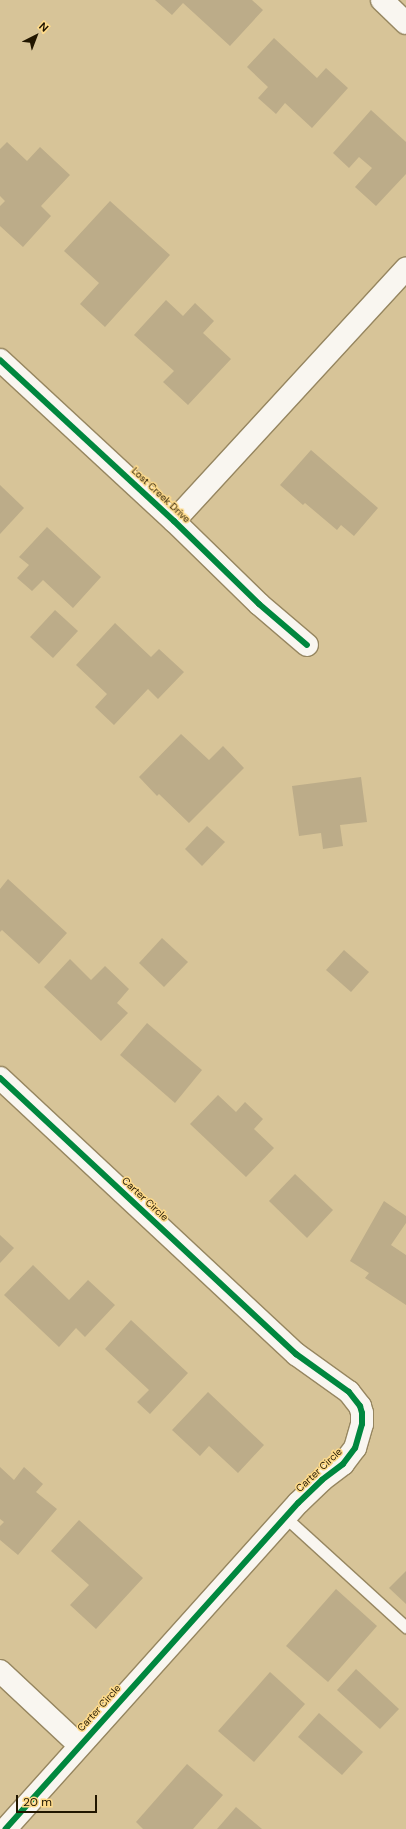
<!DOCTYPE html>
<style>
body{margin:0}
#map{position:relative;width:406px;height:1829px;overflow:hidden;background:#d7c498;font-family:"DM Sans",sans-serif}
div>[style]{position:absolute}
.building>*{inset:0;background:#bcac89}
.roads{filter:drop-shadow(1px 0 #968660) drop-shadow(-1px 0 #968660) drop-shadow(0 1px #968660) drop-shadow(0 -1px #968660)}
.service>*{height:11px;margin:-5.5px;padding:0 5.5px;transform-origin:5.5px;border-radius:5.5px;background:#f9f6f0}
.minor>*{height:22px;margin:-11px;padding:0 11px;transform-origin:11px;border-radius:11px;background:#f9f6f0}
.cycleway>*{height:6px;margin:-3px;padding:0 3px;transform-origin:3px;border-radius:3px;background:#00873e}
span{translate:-50% -50%;white-space:nowrap;text-align:center;line-height:1.15;-webkit-text-stroke:3px #ffdb8a;paint-order:stroke}
.street-label{font-size:10px;color:#211600}
.north{position:absolute;left:16px;top:16px;width:40px;height:40px;-webkit-text-stroke:3px #ffdb8a;paint-order:stroke;rotate:42deg;font-size:11px;font-weight:700;line-height:16px;text-align:center;color:#211600}
.north::after{content:'';display:block;margin:auto;width:14px;height:18px;background:#211600;clip-path:polygon(50% 0,100% 100%,50% 72%,0 100%)}
.scale{position:absolute;left:16px;top:1795px;width:81px;height:18px;box-sizing:border-box;border:2px solid #211600;border-top:0;padding-left:5px;font-size:12px;line-height:14px;white-space:nowrap;color:#211600;-webkit-text-stroke:3px #ffdb8a;paint-order:stroke}
</style>
<div id="map">
<div class="building">
<div style="clip-path:polygon(155px 0,252px 0,263px 10px,230px 46px,183px 3px,172px 15px)"></div>
<div style="clip-path:polygon(274px 38px,317px 78px,326px 68px,348px 88px,312px 128px,285px 103px,276px 114px,258px 98px,268px 87px,247px 67px)"></div>
<div style="clip-path:polygon(371px 110px,406px 142px,406px 174px,376px 206px,355px 187px,372px 168px,359px 157px,349px 168px,333px 153px)"></div>
<div style="clip-path:polygon(7px 142px,27px 161px,40px 147px,70px 175px,41px 206px,51px 216px,23px 247px,0 226px,0 206px,5px 201px,0 196px,0 149px)"></div>
<div style="clip-path:polygon(110px 201px,170px 255px,105px 327px,80px 304px,99px 283px,64px 251px)"></div>
<div style="clip-path:polygon(166px 300px,183px 316px,195px 303px,214px 321px,203px 333px,231px 359px,188px 405px,163px 382px,174px 371px,134px 335px)"></div>
<div style="clip-path:polygon(311px 450px,378px 508px,354px 536px,341px 525px,337px 530px,305px 503px,303px 505px,280px 485px)"></div>
<div style="clip-path:polygon(0 485px,24px 508px,0 534px)"></div>
<div style="clip-path:polygon(47px 527px,101px 577px,73px 608px,43px 580px,32px 591px,17px 578px,29px 565px,19px 557px)"></div>
<div style="clip-path:polygon(55px 610px,78px 631px,53px 658px,30px 637px)"></div>
<div style="clip-path:polygon(115px 623px,151px 657px,159px 649px,184px 672px,158px 699px,148px 689px,114px 725px,95px 707px,107px 694px,76px 665px)"></div>
<div style="clip-path:polygon(181px 734px,209px 760px,223px 746px,244px 768px,189px 823px,159px 794px,157px 796px,139px 777px)"></div>
<div style="clip-path:polygon(361px 777px,367px 822px,340px 825px,343px 846px,323px 849px,321px 833px,299px 836px,292px 786px)"></div>
<div style="clip-path:polygon(207px 826px,225px 842px,202px 866px,185px 849px)"></div>
<div style="clip-path:polygon(8px 879px,67px 933px,39px 964px,2px 930px,0 932px,0 889px)"></div>
<div style="clip-path:polygon(162px 938px,188px 962px,164px 987px,139px 963px)"></div>
<div style="clip-path:polygon(344px 950px,369px 972px,351px 992px,326px 970px)"></div>
<div style="clip-path:polygon(70px 959px,91px 980px,105px 966px,129px 989px,117px 1003px,128px 1013px,101px 1041px,44px 987px)"></div>
<div style="clip-path:polygon(147px 1023px,202px 1070px,175px 1103px,120px 1055px)"></div>
<div style="clip-path:polygon(218px 1095px,236px 1112px,245px 1102px,263px 1119px,254px 1129px,274px 1148px,246px 1177px,190px 1124px)"></div>
<div style="clip-path:polygon(295px 1174px,333px 1210px,307px 1238px,269px 1201px)"></div>
<div style="clip-path:polygon(384px 1201px,406px 1216px,406px 1223px,391px 1245px,406px 1255px,406px 1305px,365px 1278px,369px 1273px,350px 1261px)"></div>
<div style="clip-path:polygon(0 1235px,14px 1248px,0 1263px)"></div>
<div style="clip-path:polygon(33px 1265px,69px 1300px,88px 1280px,115px 1305px,85px 1337px,76px 1328px,59px 1347px,4px 1295px)"></div>
<div style="clip-path:polygon(131px 1320px,188px 1373px,150px 1414px,137px 1402px,149px 1390px,105px 1349px)"></div>
<div style="clip-path:polygon(208px 1392px,264px 1445px,238px 1473px,209px 1446px,200px 1456px,172px 1430px)"></div>
<div style="clip-path:polygon(0 1467px,14px 1480px,24px 1467px,43px 1484px,36px 1492px,57px 1509px,18px 1555px,0 1540px,0 1526px,4px 1522px,0 1519px)"></div>
<div style="clip-path:polygon(79px 1520px,143px 1578px,96px 1629px,70px 1605px,89px 1585px,51px 1551px)"></div>
<div style="clip-path:polygon(406px 1571px,406px 1604px,389px 1588px)"></div>
<div style="clip-path:polygon(336px 1589px,377px 1626px,328px 1682px,286px 1646px)"></div>
<div style="clip-path:polygon(356px 1669px,399px 1709px,380px 1729px,337px 1690px)"></div>
<div style="clip-path:polygon(270px 1672px,305px 1704px,254px 1762px,218px 1731px)"></div>
<div style="clip-path:polygon(319px 1713px,363px 1752px,342px 1775px,298px 1737px)"></div>
<div style="clip-path:polygon(187px 1764px,223px 1795px,193px 1829px,143px 1829px,136px 1822px)"></div>
<div style="clip-path:polygon(236px 1807px,262px 1829px,217px 1829px)"></div>
</div>
<div class="roads">
<div class="service">
<div style="left:285px;top:1517px;width:164px;rotate:42.3deg"></div>
</div>
<div class="minor">
<div style="left:382px;top:0;width:33px;rotate:44deg"></div>
<div style="left:0;top:360px;width:237px;rotate:42.8deg"></div>
<div style="left:174px;top:521px;width:119px;rotate:44.3deg"></div>
<div style="left:259px;top:604px;width:63px;rotate:40.5deg"></div>
<div style="left:174px;top:521px;width:343px;rotate:-47.4deg"></div>
<div style="left:0;top:1078px;width:405px;rotate:43deg"></div>
<div style="left:296px;top:1354px;width:65px;rotate:35.6deg"></div>
<div style="left:349px;top:1392px;width:18px;rotate:52deg"></div>
<div style="left:360px;top:1406px;width:7px;rotate:74deg"></div>
<div style="left:362px;top:1413px;width:11px;rotate:90deg"></div>
<div style="left:362px;top:1424px;width:25px;rotate:106deg"></div>
<div style="left:355px;top:1448px;width:20px;rotate:127deg"></div>
<div style="left:343px;top:1464px;width:26px;rotate:143deg"></div>
<div style="left:322px;top:1480px;width:33px;rotate:136deg"></div>
<div style="left:298px;top:1503px;width:438px;rotate:131.9deg"></div>
<div style="left:0;top:1671px;width:108px;rotate:43.1deg"></div>
</div>
</div>
<div class="cycleway">
<div style="left:0;top:360px;width:237px;rotate:42.8deg"></div>
<div style="left:174px;top:521px;width:119px;rotate:44.3deg"></div>
<div style="left:259px;top:604px;width:63px;rotate:40.5deg"></div>
<div style="left:0;top:1078px;width:405px;rotate:43deg"></div>
<div style="left:296px;top:1354px;width:65px;rotate:35.6deg"></div>
<div style="left:349px;top:1392px;width:18px;rotate:52deg"></div>
<div style="left:360px;top:1406px;width:7px;rotate:74deg"></div>
<div style="left:362px;top:1413px;width:11px;rotate:90deg"></div>
<div style="left:362px;top:1424px;width:25px;rotate:106deg"></div>
<div style="left:355px;top:1448px;width:20px;rotate:127deg"></div>
<div style="left:343px;top:1464px;width:26px;rotate:143deg"></div>
<div style="left:322px;top:1480px;width:33px;rotate:136deg"></div>
<div style="left:298px;top:1503px;width:438px;rotate:131.9deg"></div>
</div>
<div class="street-label">
<span style="left:161px;top:495px;rotate:43deg">Lost Creek Drive</span>
<span style="left:145px;top:1199px;rotate:43deg">Carter Circle</span>
<span style="left:319px;top:1470px;rotate:-43deg">Carter Circle</span>
<span style="left:99px;top:1708px;rotate:-48deg">Carter Circle</span>
</div>
<div class="north">N</div>
<div class="scale">20 m</div>
</div>
